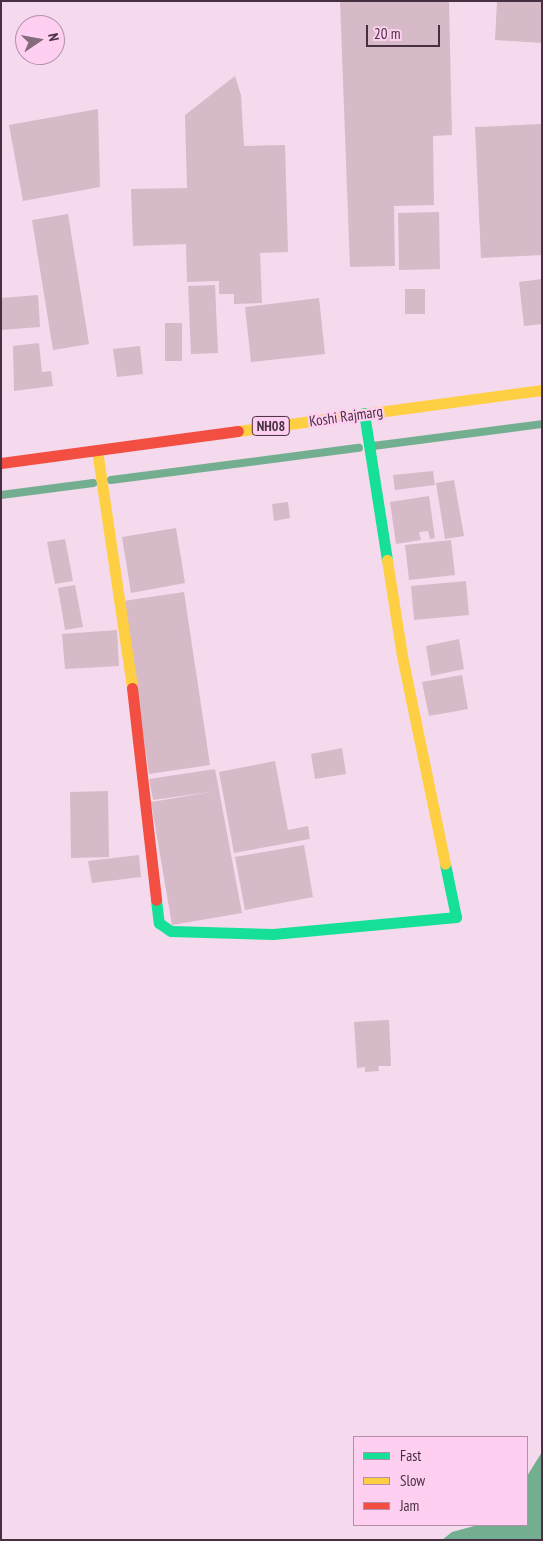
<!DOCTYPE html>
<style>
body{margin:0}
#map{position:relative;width:543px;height:1541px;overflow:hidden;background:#f4daec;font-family:"PT Sans Narrow",sans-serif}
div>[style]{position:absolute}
.water>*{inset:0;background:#73ae90}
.stream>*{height:8px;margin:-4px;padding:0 4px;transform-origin:4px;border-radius:4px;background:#73ae90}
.building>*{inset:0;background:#d7bac8}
.fast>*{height:11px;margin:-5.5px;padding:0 5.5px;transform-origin:5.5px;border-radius:5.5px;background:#16e098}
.slow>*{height:11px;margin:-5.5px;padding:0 5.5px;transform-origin:5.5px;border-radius:5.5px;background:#ffcf43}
.jam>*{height:11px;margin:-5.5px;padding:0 5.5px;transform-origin:5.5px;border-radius:5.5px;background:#f24e42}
span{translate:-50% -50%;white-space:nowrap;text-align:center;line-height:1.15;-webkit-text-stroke:4.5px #fecff0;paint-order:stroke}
.shield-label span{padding:1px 4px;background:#fecff0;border:1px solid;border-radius:4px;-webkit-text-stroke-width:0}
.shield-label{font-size:14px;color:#473041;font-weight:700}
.street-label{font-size:15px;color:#473041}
.frame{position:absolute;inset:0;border:2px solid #473041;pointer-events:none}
.legend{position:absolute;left:353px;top:1436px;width:175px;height:90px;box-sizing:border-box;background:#fecff0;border:1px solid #b58faa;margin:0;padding:6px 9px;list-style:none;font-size:15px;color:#473041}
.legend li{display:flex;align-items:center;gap:10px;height:25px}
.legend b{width:25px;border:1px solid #b58faa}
.north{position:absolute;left:15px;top:15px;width:50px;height:50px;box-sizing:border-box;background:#fecff0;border:1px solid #b58faa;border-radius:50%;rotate:78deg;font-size:14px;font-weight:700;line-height:20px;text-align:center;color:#473041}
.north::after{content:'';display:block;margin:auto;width:18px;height:22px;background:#846c7d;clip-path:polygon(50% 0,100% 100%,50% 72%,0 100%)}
.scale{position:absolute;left:366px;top:25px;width:74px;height:22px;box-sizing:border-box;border:2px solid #473041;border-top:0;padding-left:6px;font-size:15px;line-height:18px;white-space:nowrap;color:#473041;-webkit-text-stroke:4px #fecff0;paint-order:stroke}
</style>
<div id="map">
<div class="water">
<div style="clip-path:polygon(542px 1452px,542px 1540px,442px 1540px,452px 1532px,478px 1525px,527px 1525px,527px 1476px)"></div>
</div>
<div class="stream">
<div style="left:373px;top:446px;width:170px;rotate:-7.4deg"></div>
<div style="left:111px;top:480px;width:250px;rotate:-7.4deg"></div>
<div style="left:1px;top:495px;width:93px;rotate:-7.4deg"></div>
</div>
<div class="building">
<div style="clip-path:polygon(340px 1px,449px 1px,452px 135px,433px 136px,434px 205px,394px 206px,395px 266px,350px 267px)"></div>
<div style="clip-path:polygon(497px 1px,542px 1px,542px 43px,495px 40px)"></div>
<div style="clip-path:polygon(235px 76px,241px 95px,244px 146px,285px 145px,288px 252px,260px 253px,262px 303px,234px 304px,234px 294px,219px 294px,219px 281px,187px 282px,186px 244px,133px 246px,131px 189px,187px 188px,185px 115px)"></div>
<div style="clip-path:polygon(98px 109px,100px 187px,23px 201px,9px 125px)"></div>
<div style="clip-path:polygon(542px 124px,542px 255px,481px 258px,475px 127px)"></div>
<div style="clip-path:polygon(439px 212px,440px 269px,399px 270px,398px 213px)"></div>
<div style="clip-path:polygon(68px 214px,89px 344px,53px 350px,32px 220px)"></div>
<div style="clip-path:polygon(542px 279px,542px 324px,524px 326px,519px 282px)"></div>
<div style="clip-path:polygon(215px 285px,218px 353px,191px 354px,188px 286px)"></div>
<div style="clip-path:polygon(405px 289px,425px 289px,425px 314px,405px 314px)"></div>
<div style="clip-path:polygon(38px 295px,40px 327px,1px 330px,1px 298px)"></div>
<div style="clip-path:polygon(319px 298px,325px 354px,251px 362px,245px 307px)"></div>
<div style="clip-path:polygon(165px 323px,182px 323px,182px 361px,165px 361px)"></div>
<div style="clip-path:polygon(39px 343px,42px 372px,51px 371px,53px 386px,14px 391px,13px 346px)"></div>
<div style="clip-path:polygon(140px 346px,143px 374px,117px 377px,113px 349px)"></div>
<div style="clip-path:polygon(433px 471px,435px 485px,395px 490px,393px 475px)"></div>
<div style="clip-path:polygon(454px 480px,464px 536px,445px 539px,436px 483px)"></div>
<div style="clip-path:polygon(429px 496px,435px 538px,430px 539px,428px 531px,419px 532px,421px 540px,396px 544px,390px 502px)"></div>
<div style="clip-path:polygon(288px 502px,290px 518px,274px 521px,272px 504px)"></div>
<div style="clip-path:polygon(176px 528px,185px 583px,131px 593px,122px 537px)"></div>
<div style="clip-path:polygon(65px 539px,73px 581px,55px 584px,47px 542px)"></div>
<div style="clip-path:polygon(451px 540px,455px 575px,409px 580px,405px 545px)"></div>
<div style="clip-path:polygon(466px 581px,469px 615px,414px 620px,411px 586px)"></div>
<div style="clip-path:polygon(75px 585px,83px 627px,65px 630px,58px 588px)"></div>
<div style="clip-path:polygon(184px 592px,210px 765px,149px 774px,123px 601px)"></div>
<div style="clip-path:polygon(117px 630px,119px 666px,65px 669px,62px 634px)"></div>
<div style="clip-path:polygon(459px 639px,464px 669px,431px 676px,426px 646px)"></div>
<div style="clip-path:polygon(462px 675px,468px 709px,429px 716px,422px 682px)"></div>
<div style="clip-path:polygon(342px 748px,346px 774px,315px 779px,311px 754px)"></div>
<div style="clip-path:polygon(275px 761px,288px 830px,308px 826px,310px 839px,234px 853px,219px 772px)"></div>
<div style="clip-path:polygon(215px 769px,242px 913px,172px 925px,151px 802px,217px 791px,153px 800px,149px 779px)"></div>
<div style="clip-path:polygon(108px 791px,109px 857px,71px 858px,70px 792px)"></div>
<div style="clip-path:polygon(304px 845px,313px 897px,245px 910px,235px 857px)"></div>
<div style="clip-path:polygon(139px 855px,141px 877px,92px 883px,88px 861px)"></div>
<div style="clip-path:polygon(389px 1020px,391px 1066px,378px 1066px,379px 1071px,365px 1072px,365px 1067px,357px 1068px,354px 1022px)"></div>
</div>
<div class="fast">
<div style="left:364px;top:413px;width:149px;rotate:81.1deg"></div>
<div style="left:156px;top:900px;width:23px;rotate:83deg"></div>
<div style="left:159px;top:923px;width:14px;rotate:34deg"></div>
<div style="left:171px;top:931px;width:102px;rotate:1.7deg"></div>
<div style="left:273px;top:934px;width:184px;rotate:-5.3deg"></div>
<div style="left:456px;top:917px;width:54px;rotate:-101.7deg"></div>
</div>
<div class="slow">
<div style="left:238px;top:431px;width:307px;rotate:-7.7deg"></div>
<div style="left:97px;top:450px;width:241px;rotate:81.6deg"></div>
<div style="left:387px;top:560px;width:97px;rotate:81.1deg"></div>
<div style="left:402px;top:656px;width:212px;rotate:78.3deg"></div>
</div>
<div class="jam">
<div style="left:1px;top:463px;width:239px;rotate:-7.7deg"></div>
<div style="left:132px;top:688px;width:213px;rotate:83.5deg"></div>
</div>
<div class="shield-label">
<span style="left:271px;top:426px">NH08</span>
</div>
<div class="street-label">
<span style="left:346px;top:416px;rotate:-8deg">Koshi Rajmarg</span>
</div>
<div class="frame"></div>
<ul class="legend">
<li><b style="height:6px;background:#16e098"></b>Fast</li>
<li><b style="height:6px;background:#ffcf43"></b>Slow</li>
<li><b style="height:6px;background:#f24e42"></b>Jam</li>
</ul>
<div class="north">N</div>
<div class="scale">20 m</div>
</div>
